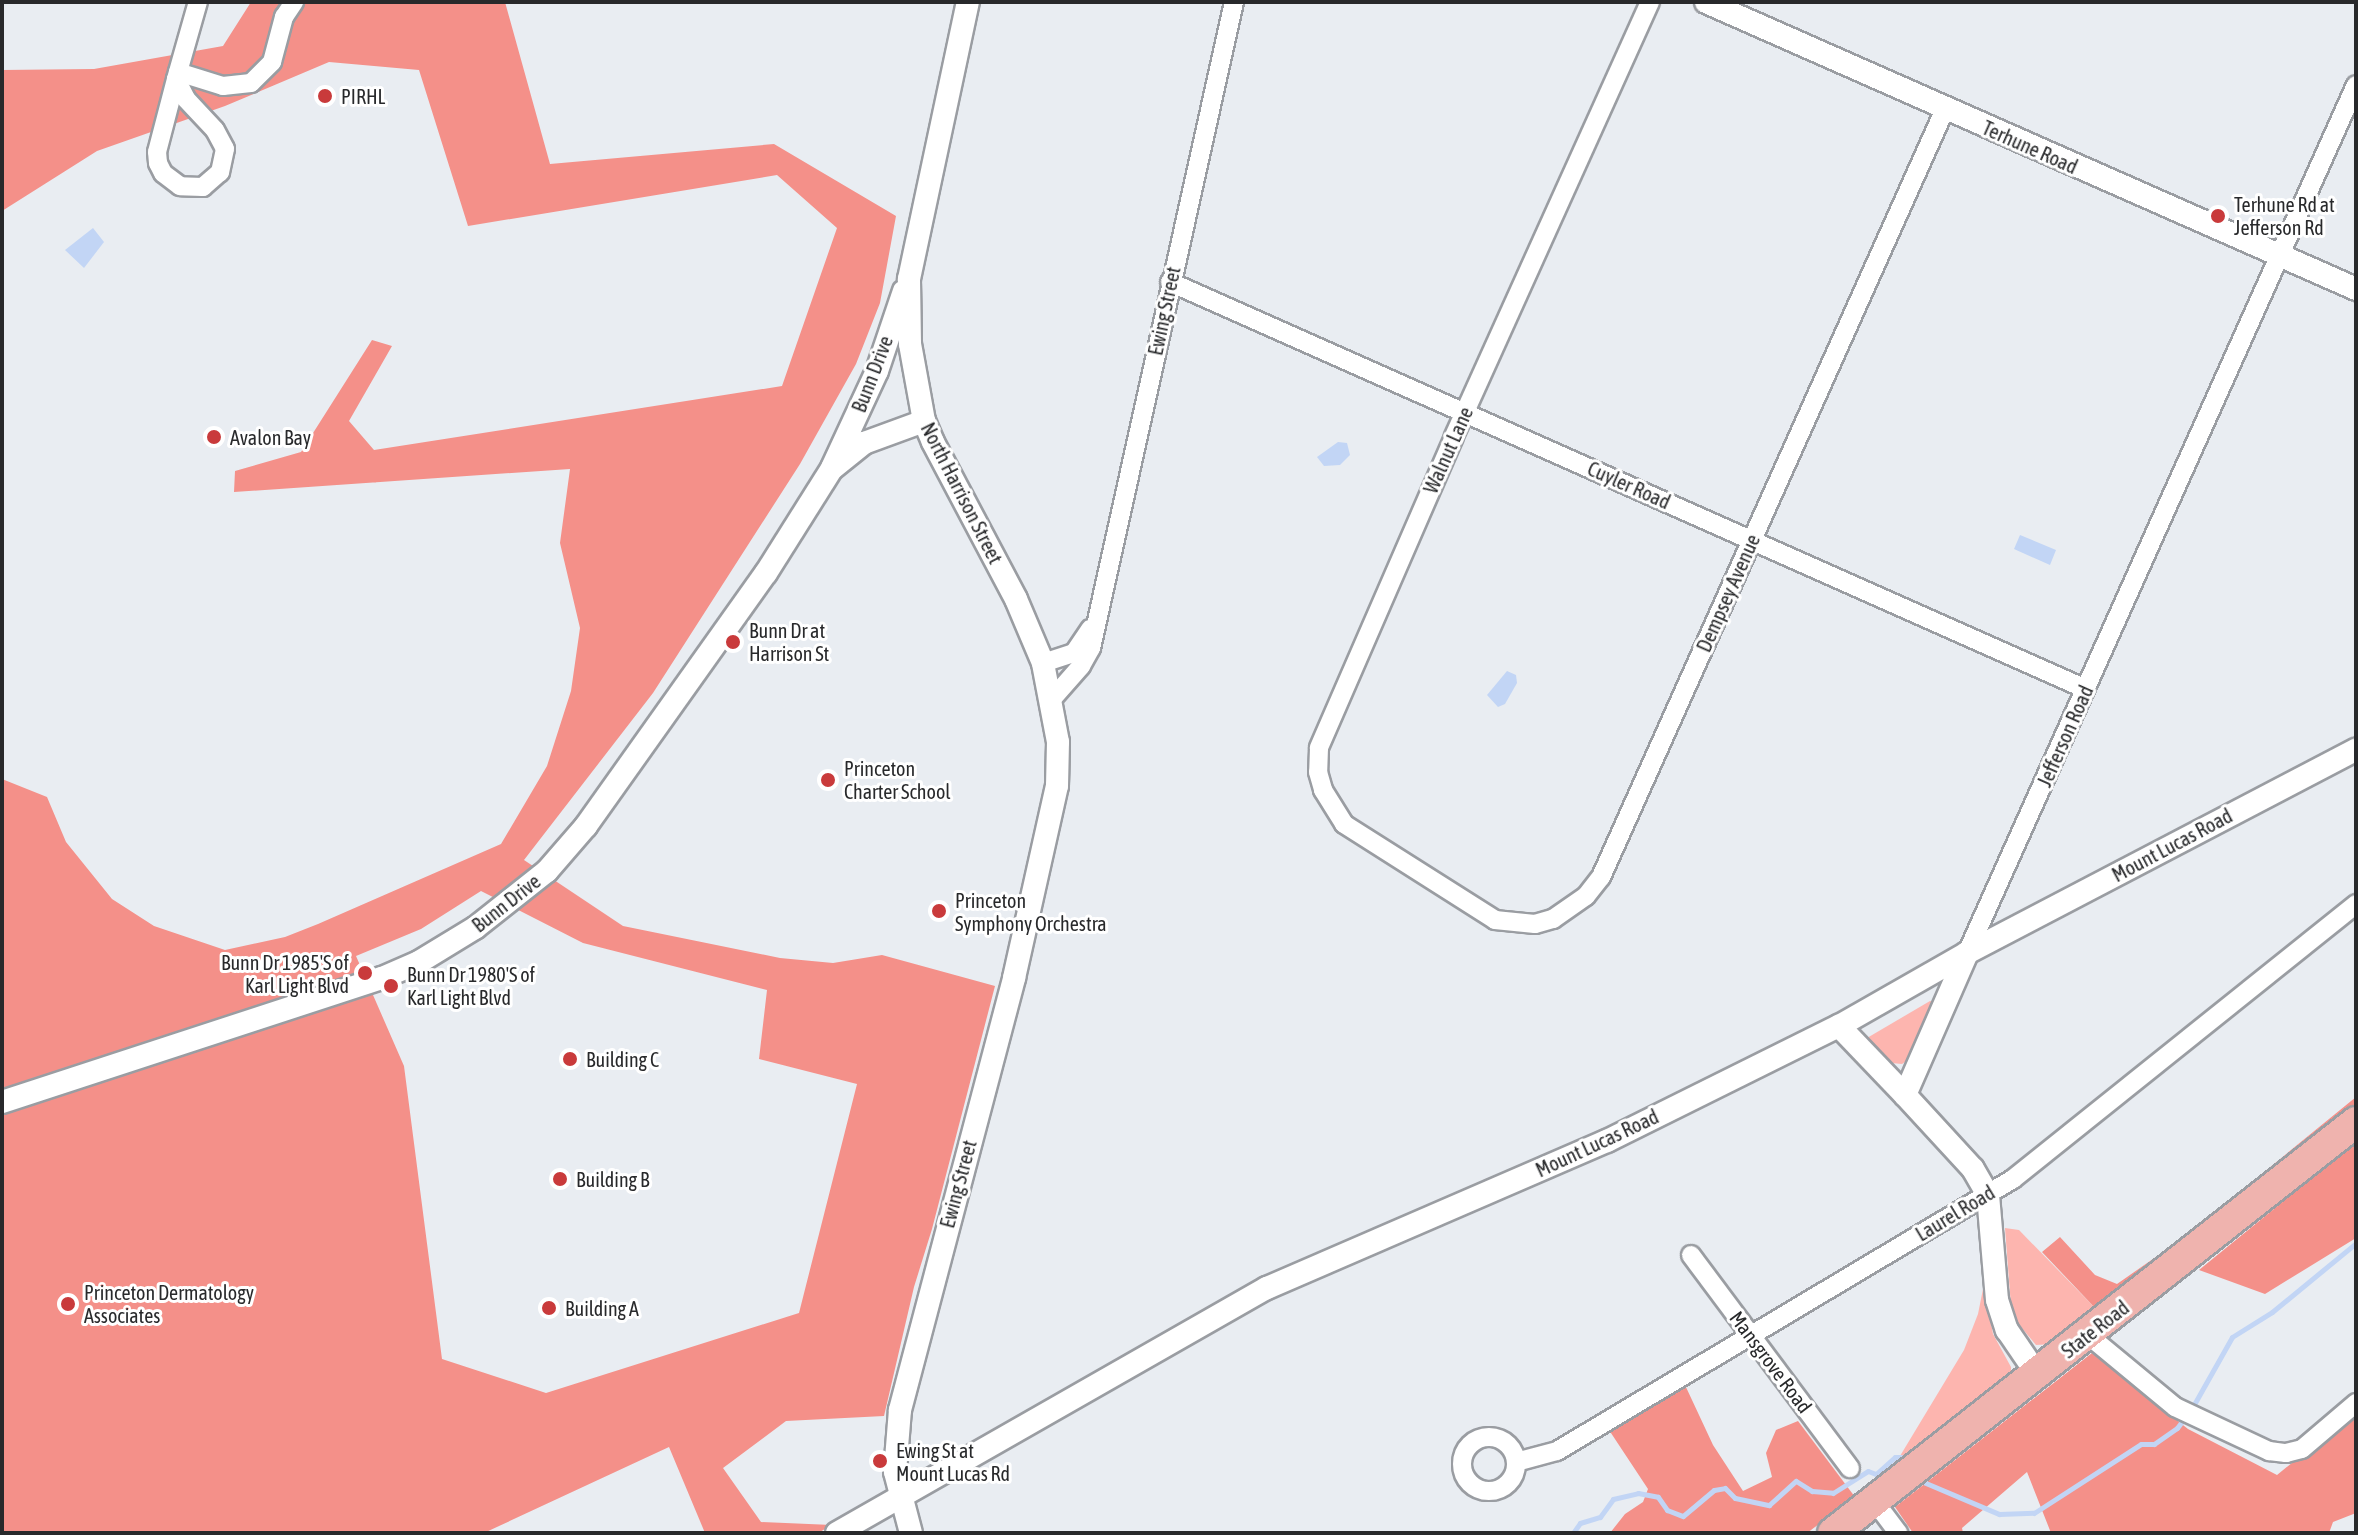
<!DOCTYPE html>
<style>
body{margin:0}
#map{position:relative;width:2358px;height:1535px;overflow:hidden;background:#e9edf2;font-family:"Asap Condensed",sans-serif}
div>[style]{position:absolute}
.green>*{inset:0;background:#fdb5af}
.forest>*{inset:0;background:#f49089}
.water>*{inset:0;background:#c2d5f5}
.stream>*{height:5px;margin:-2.5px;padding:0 2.5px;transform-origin:2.5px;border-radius:2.5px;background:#c2d5f5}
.roads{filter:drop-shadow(2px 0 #9a9da2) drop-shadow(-2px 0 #9a9da2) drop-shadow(0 2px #9a9da2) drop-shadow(0 -2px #9a9da2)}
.minor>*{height:18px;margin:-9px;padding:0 9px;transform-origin:9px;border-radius:9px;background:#fff}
.minor>.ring{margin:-9px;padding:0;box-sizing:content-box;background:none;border:18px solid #fff;border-radius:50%}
.tertiary>*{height:22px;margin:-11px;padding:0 11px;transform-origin:11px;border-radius:11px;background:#fff}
.trunk>*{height:30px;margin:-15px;padding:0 15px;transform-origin:15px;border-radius:15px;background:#efb3ae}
.dots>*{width:22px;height:22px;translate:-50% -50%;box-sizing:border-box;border:4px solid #fff;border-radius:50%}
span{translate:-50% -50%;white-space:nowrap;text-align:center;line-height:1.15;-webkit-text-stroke:6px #fff;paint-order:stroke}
.poi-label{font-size:20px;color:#28292b}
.left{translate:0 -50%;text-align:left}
.right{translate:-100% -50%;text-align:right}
.street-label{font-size:20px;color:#28292b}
.frame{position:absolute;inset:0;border:4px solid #28292b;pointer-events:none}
</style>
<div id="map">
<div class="green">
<div style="clip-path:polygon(1930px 1001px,1934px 1002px,1908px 1060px,1902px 1064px,1891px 1063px,1867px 1038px)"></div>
<div style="clip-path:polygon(2005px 1228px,2019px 1230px,2097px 1310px,2054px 1344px,2036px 1345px,2015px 1320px,2011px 1306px)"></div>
<div style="clip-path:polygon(1984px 1284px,1993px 1334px,2011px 1367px,2011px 1374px,2006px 1382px,1885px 1472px,1900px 1456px,1964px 1350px,1978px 1314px)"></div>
</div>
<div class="forest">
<div style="clip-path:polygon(evenodd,251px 2px,505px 2px,550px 164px,774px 144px,896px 216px,880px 303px,856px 364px,800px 464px,653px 693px,524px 860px,623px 926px,780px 958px,833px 963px,882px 955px,995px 986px,932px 1229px,914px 1287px,884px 1416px,786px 1421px,723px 1468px,761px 1522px,832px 1525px,818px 1533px,705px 1533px,669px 1447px,484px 1533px,2px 1533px,2px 779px,47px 797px,66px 842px,112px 899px,154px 926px,225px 950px,285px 937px,318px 924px,501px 844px,547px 766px,571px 691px,580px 628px,560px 543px,570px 469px,234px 492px,235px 471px,301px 452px,372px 340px,392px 346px,349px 421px,374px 450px,782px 386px,837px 228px,777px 175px,468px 226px,419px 70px,329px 62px,225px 106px,97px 151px,2px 211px,2px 70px,94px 69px,223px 46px,251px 2px,481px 891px,583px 943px,767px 990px,759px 1059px,857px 1084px,799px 1313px,546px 1393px,442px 1359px,404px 1066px,356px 956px,421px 929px,481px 891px)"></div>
<div style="clip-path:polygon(2356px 1097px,2356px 1109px,2097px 1310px,2042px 1252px,2060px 1237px,2095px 1275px,2117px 1284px,2183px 1238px)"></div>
<div style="clip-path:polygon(2356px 1142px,2356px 1238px,2265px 1294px,2199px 1270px)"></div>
<div style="clip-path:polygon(2092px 1353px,2188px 1429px,2277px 1475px,2356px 1411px,2356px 1513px,2333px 1522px,2329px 1533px,2051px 1533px,2027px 1472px,1962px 1528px,1963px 1533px,1913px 1533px,1895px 1507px)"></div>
<div style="clip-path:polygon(1685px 1385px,1713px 1445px,1743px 1491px,1772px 1477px,1766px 1453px,1776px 1430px,1798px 1421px,1855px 1497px,1807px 1533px,1610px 1533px,1625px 1514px,1643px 1502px,1648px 1489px,1609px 1430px)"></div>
</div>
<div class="water">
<div style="clip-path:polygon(93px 228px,104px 242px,84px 268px,65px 250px)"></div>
<div style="clip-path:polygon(1338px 442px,1347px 443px,1350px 455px,1340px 465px,1324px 466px,1317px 457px)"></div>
<div style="clip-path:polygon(2020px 535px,2056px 550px,2050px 565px,2014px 549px)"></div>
<div style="clip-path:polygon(1507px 671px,1516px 675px,1517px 683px,1505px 704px,1498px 707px,1487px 695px)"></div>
</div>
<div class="stream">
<div style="left:2192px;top:1408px;width:81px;rotate:-60.6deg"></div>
<div style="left:2232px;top:1337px;width:47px;rotate:-32deg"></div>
<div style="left:2272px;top:1312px;width:109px;rotate:-39.4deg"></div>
<div style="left:1921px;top:1481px;width:85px;rotate:22.9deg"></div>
<div style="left:1999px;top:1514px;width:35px;rotate:-2deg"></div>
<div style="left:2034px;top:1513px;width:127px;rotate:-32.8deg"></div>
<div style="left:2141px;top:1444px;width:13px"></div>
<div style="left:2154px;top:1444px;width:28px;rotate:-35deg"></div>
<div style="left:2177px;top:1428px;width:15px;rotate:-53deg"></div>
<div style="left:1573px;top:1533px;width:12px;rotate:-55deg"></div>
<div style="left:1580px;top:1523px;width:21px;rotate:-17deg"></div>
<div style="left:1600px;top:1517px;width:22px;rotate:-54deg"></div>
<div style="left:1613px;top:1499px;width:26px;rotate:-13deg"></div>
<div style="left:1638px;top:1493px;width:20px;rotate:11deg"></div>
<div style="left:1658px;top:1497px;width:16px;rotate:55deg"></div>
<div style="left:1667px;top:1510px;width:17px;rotate:21deg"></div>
<div style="left:1683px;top:1516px;width:40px;rotate:-40deg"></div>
<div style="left:1714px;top:1490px;width:11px;rotate:-10deg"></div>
<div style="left:1725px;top:1488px;width:14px;rotate:45deg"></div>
<div style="left:1735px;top:1498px;width:35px;rotate:12deg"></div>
<div style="left:1769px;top:1505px;width:36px;rotate:-42deg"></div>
<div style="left:1796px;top:1481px;width:19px;rotate:32deg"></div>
<div style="left:1812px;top:1491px;width:21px;rotate:5deg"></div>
<div style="left:1833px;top:1493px;width:41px;rotate:-32.2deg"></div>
<div style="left:1868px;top:1471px;width:9px;rotate:21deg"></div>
<div style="left:1876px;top:1474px;width:25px;rotate:-42deg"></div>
<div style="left:1895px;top:1457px;width:6px"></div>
</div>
<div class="roads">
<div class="minor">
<div style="left:1650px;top:2px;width:477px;rotate:114.3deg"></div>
<div style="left:1454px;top:437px;width:339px;rotate:113.5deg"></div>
<div style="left:1319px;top:748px;width:24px;rotate:92deg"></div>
<div style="left:1318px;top:772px;width:19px;rotate:74deg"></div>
<div style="left:1323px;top:790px;width:40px;rotate:58deg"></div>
<div style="left:1344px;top:824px;width:179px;rotate:32.4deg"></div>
<div style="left:1495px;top:920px;width:40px;rotate:5.7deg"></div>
<div style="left:1535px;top:924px;width:19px;rotate:-16deg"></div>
<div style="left:1553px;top:919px;width:40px;rotate:-34.9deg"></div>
<div style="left:1586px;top:896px;width:24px;rotate:-52deg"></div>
<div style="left:1601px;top:877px;width:842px;rotate:-65.87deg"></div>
<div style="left:178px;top:72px;width:47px;rotate:17.3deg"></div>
<div style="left:223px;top:86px;width:28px;rotate:-6deg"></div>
<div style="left:251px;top:83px;width:30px;rotate:-45deg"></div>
<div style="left:272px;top:62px;width:47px;rotate:-75.1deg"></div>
<div style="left:284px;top:17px;width:18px;rotate:-56deg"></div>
<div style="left:176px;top:79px;width:22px;rotate:63deg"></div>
<div style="left:186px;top:99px;width:42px;rotate:46.9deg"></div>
<div style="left:215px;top:130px;width:21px;rotate:62deg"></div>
<div style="left:225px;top:149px;width:24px;rotate:102deg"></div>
<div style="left:220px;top:172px;width:23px;rotate:139deg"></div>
<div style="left:203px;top:187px;width:23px;rotate:-178deg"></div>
<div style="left:180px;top:186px;width:21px;rotate:-143deg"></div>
<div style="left:163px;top:173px;width:11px;rotate:-117deg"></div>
<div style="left:158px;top:163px;width:11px;rotate:-95deg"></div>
<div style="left:157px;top:152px;width:75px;rotate:-75.4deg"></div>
<div style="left:176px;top:79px;width:80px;rotate:-74.1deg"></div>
<div style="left:1170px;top:282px;width:1002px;rotate:23.96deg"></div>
<div style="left:1043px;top:663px;width:33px;rotate:-18deg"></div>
<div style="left:1074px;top:653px;width:29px;rotate:-56deg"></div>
<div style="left:1052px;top:699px;width:44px;rotate:-48.7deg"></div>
<div style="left:1081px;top:666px;width:21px;rotate:-61deg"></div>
<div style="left:1091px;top:648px;width:662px;rotate:-77.52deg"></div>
<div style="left:1967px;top:953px;width:951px;rotate:-65.86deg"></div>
<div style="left:1691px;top:1255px;width:266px;rotate:53.3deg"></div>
<div style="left:2088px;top:1335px;width:113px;rotate:39.6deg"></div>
<div style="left:2175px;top:1407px;width:104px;rotate:25.1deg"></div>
<div style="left:2269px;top:1451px;width:17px;rotate:7deg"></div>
<div style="left:2286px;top:1453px;width:16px;rotate:-14deg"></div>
<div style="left:2302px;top:1449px;width:71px;rotate:-40.4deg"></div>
<div class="ring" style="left:1462px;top:1437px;width:36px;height:36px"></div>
<div style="left:1516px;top:1462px;width:42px;rotate:-15deg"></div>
<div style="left:1557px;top:1451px;width:531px;rotate:-30.82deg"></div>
<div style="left:2013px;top:1179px;width:440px;rotate:-38.7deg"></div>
<div style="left:1875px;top:1502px;width:39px;rotate:53deg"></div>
</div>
<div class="tertiary">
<div style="left:1706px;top:2px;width:711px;rotate:23.82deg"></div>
<div style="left:833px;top:468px;width:40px;rotate:-39deg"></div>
<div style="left:864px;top:443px;width:64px;rotate:-20.1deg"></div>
<div style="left:1967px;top:953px;width:155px;rotate:113.6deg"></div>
<div style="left:1905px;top:1095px;width:100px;rotate:47.4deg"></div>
<div style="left:1973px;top:1169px;width:30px;rotate:60deg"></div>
<div style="left:1988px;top:1195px;width:105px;rotate:85.1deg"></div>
<div style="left:1997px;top:1300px;width:32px;rotate:72deg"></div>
<div style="left:2007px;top:1330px;width:53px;rotate:55.7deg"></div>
<div style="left:1839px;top:1026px;width:95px;rotate:46.3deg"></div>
<div style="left:2px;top:1102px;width:400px;rotate:-18.1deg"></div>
<div style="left:382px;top:978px;width:40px;rotate:-23.4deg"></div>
<div style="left:419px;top:962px;width:66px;rotate:-31.3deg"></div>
<div style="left:475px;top:928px;width:92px;rotate:-38.4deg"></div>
<div style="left:547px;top:871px;width:60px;rotate:-49.1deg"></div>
<div style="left:586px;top:826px;width:310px;rotate:-54.6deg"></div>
<div style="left:766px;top:573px;width:124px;rotate:-57.8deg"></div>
<div style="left:832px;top:468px;width:107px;rotate:-65.1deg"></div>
<div style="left:877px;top:371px;width:84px;rotate:-71.4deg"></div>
<div style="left:837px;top:1533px;width:495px;rotate:-29.7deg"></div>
<div style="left:1267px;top:1288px;width:370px;rotate:-23.4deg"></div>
<div style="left:1607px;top:1141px;width:259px;rotate:-26.4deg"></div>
<div style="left:1839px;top:1026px;width:147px;rotate:-29.7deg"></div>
<div style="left:1967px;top:953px;width:439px;rotate:-27.6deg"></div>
<div style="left:911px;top:1533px;width:63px;rotate:-104.7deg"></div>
<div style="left:895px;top:1472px;width:62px;rotate:-85.4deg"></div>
<div style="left:900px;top:1410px;width:447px;rotate:-75.2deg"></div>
<div style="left:1014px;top:978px;width:197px;rotate:-77.4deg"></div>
<div style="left:1057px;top:786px;width:44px;rotate:-88.7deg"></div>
<div style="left:1058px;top:742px;width:80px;rotate:-100.8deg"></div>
<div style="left:1043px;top:663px;width:69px;rotate:-112.9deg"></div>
<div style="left:1016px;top:599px;width:178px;rotate:-117.9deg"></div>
<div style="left:933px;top:442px;width:23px;rotate:-113deg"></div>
<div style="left:924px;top:421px;width:78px;rotate:-100.3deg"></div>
<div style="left:910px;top:344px;width:65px;rotate:-90.9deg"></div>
<div style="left:909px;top:279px;width:283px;rotate:-78deg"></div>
</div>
<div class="trunk">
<div style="left:1833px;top:1533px;width:665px;rotate:-38.16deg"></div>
</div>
</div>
<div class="dots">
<div style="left:325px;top:96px;background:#c93a3b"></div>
<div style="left:2218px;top:216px;background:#c93a3b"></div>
<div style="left:214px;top:437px;background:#c93a3b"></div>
<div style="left:733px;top:642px;background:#c93a3b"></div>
<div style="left:828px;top:780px;background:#c93a3b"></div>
<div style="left:939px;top:911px;background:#c93a3b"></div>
<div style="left:365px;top:973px;background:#c93a3b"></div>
<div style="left:391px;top:986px;background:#c93a3b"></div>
<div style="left:570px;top:1059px;background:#c93a3b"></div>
<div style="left:560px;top:1179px;background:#c93a3b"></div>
<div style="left:68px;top:1304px;background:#c93a3b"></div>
<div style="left:549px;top:1308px;background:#c93a3b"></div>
<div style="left:880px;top:1461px;background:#c93a3b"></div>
</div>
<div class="poi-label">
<span class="left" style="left:341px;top:96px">PIRHL</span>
<span class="left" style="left:2234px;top:216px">Terhune Rd at<br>Jefferson Rd</span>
<span class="left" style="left:230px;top:437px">Avalon Bay</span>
<span class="left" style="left:749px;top:642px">Bunn Dr at<br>Harrison St</span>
<span class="left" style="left:844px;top:780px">Princeton<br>Charter School</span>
<span class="left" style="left:955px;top:912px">Princeton<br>Symphony Orchestra</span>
<span class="right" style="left:349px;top:974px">Bunn Dr 1985'S of<br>Karl Light Blvd</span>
<span class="left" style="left:407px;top:986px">Bunn Dr 1980'S of<br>Karl Light Blvd</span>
<span class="left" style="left:586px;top:1059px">Building C</span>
<span class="left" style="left:576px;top:1179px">Building B</span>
<span class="left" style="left:84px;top:1304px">Princeton Dermatology<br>Associates</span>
<span class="left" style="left:565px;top:1308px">Building A</span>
<span class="left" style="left:896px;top:1462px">Ewing St at<br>Mount Lucas Rd</span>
</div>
<div class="street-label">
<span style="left:2030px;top:147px;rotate:24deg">Terhune Road</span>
<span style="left:1164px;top:311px;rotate:-78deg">Ewing Street</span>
<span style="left:872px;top:374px;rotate:-69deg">Bunn Drive</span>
<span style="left:1448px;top:450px;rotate:-66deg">Walnut Lane</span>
<span style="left:1629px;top:485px;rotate:24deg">Cuyler Road</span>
<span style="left:962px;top:493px;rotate:63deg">North Harrison Street</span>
<span style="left:1728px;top:593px;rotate:-66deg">Dempsey Avenue</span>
<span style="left:2065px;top:736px;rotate:-66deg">Jefferson Road</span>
<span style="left:2172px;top:845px;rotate:-28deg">Mount Lucas Road</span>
<span style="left:506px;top:903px;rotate:-38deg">Bunn Drive</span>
<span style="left:1597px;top:1143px;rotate:-25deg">Mount Lucas Road</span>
<span style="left:958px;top:1184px;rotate:-75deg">Ewing Street</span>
<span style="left:1955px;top:1213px;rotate:-31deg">Laurel Road</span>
<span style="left:2095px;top:1329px;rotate:-38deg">State Road</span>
<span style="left:1771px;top:1362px;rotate:53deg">Mansgrove Road</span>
</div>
<div class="frame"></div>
</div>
